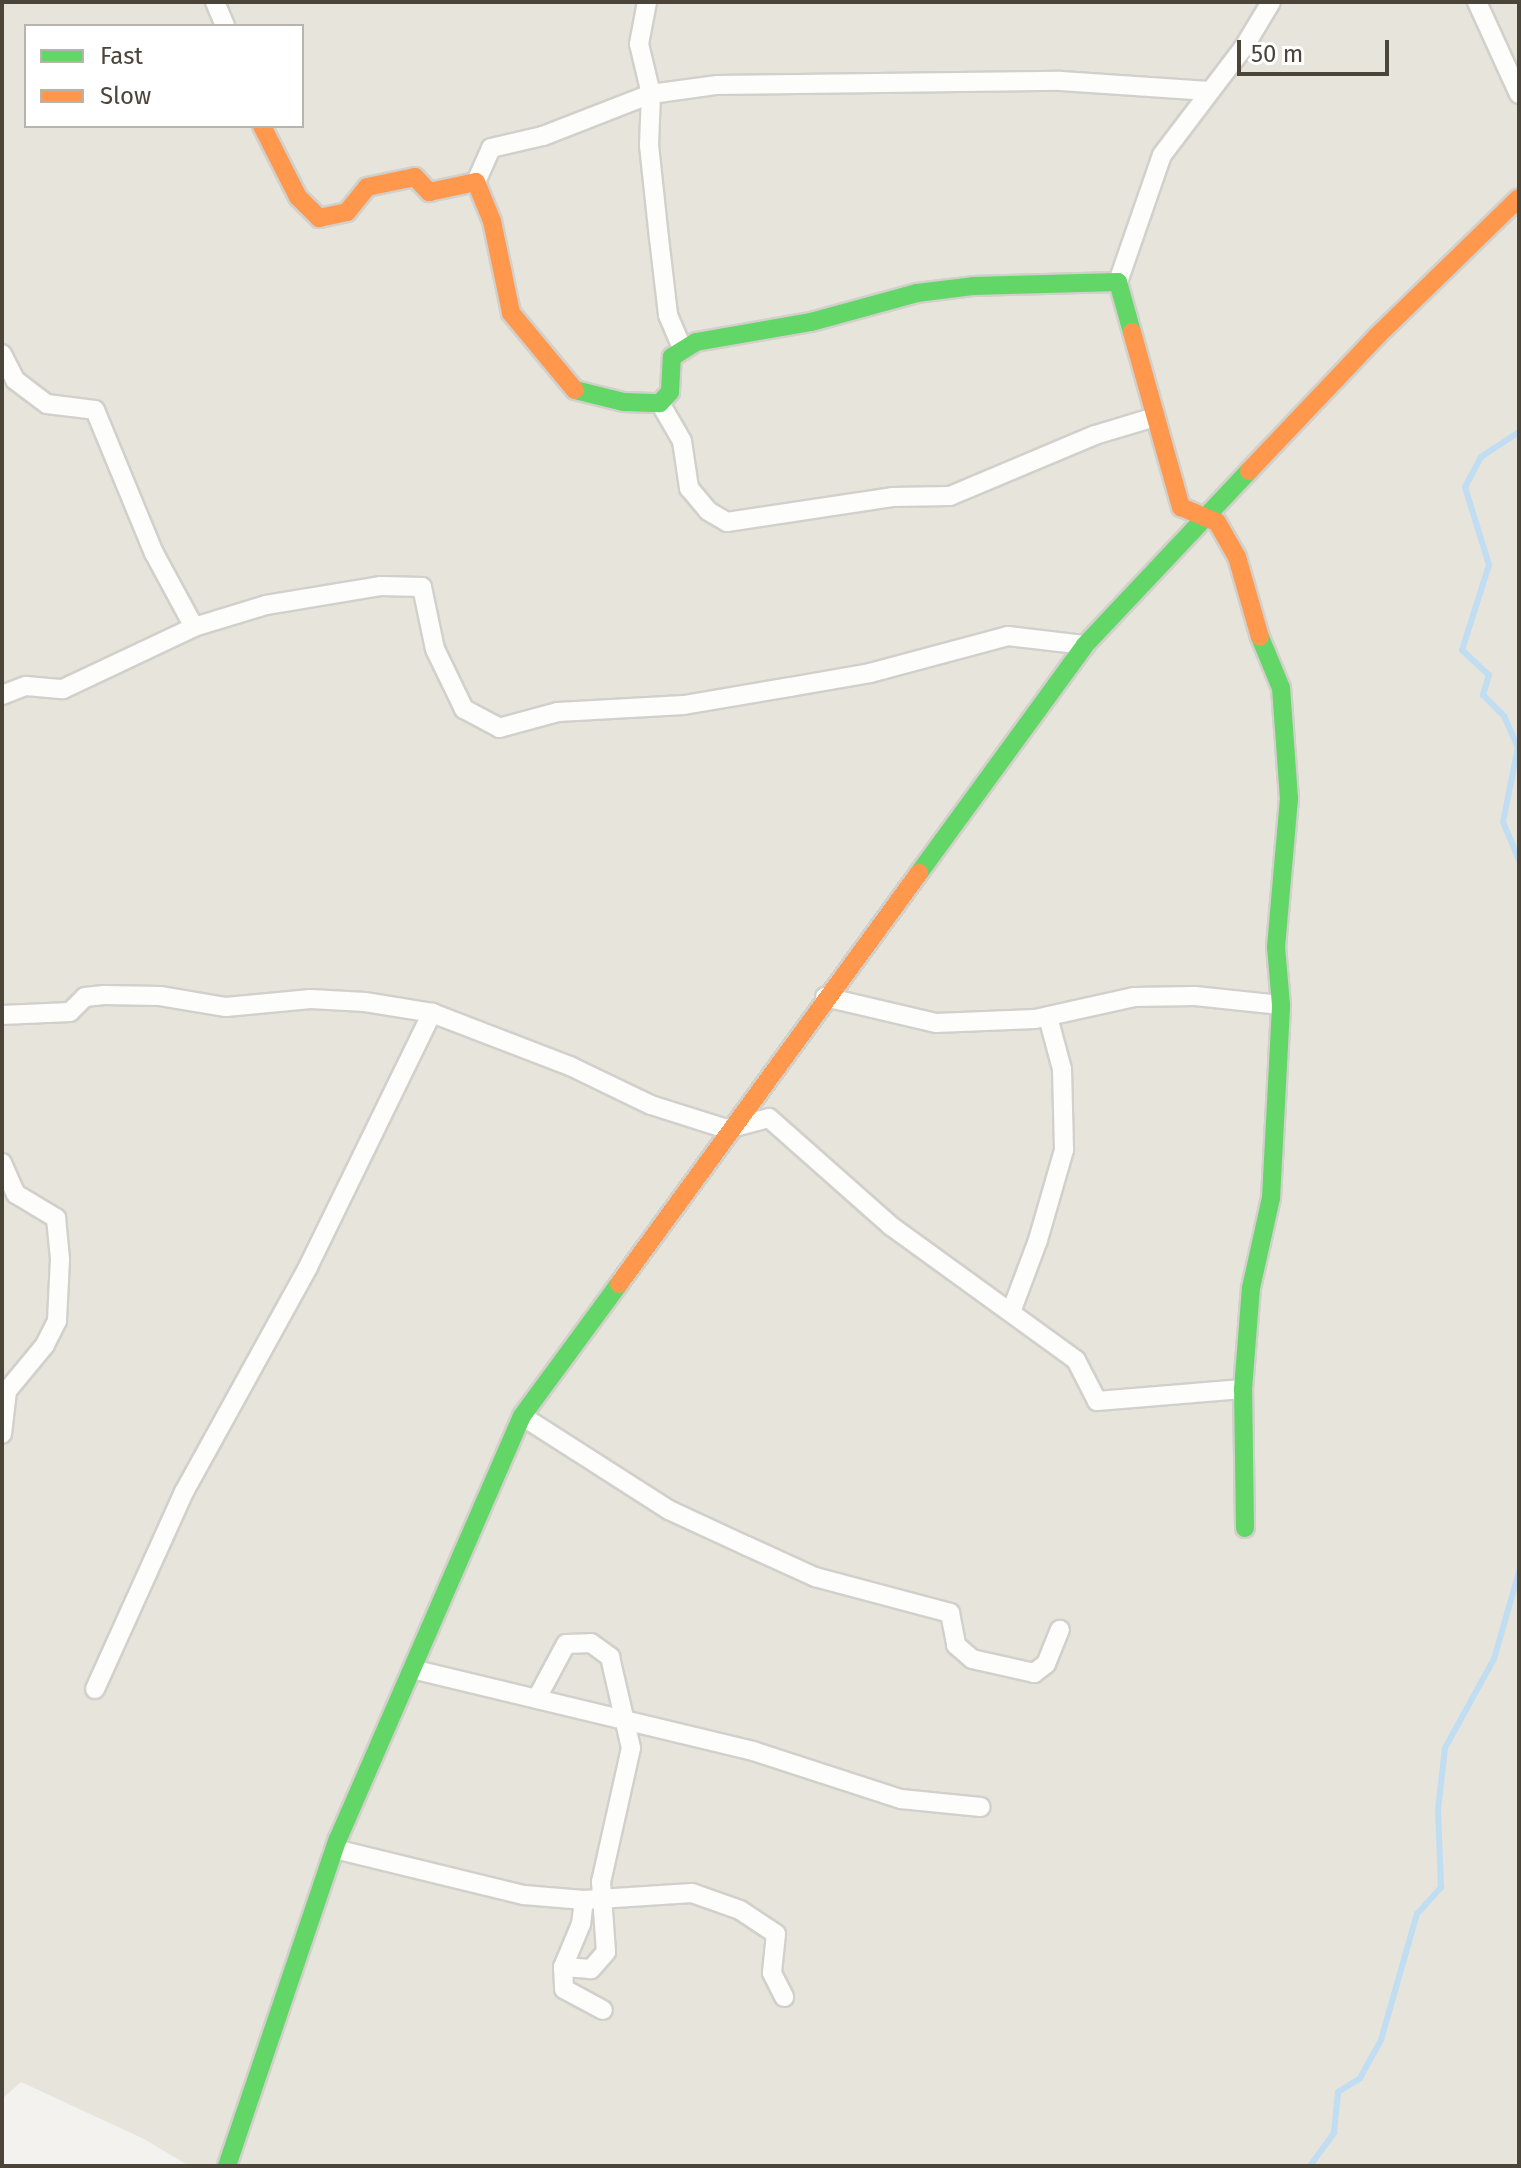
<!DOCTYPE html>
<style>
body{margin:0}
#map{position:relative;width:1521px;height:2168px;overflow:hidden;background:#f4f2ee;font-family:"Fira Sans",sans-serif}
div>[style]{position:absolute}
.residential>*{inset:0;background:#e7e4dc}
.stream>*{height:6px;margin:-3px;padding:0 3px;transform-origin:3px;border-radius:3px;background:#c0ddf1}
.roads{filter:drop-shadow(2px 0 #d2d0cb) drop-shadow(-2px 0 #d2d0cb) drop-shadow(0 2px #d2d0cb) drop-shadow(0 -2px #d2d0cb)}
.street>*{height:18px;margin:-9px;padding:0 9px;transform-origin:9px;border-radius:9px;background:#fdfdfc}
.fast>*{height:18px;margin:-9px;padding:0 9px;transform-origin:9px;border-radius:9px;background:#63d668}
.slow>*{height:18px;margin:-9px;padding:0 9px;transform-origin:9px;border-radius:9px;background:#ff974d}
span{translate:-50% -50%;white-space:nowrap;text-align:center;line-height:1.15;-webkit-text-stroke:8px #fff;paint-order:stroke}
.frame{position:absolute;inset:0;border:4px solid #4b4439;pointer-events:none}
.legend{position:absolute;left:24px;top:24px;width:280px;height:104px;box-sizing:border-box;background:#fff;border:2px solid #b7b4b0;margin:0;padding:10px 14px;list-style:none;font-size:24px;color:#4b4439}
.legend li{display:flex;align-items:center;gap:16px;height:40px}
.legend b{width:40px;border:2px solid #b7b4b0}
.scale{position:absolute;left:1237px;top:40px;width:152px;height:36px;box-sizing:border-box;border:4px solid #4b4439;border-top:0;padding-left:10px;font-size:24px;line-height:28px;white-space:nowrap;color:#4b4439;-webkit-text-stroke:6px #fff;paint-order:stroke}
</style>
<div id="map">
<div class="residential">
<div style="clip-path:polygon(evenodd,2px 2px,1519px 2px,1519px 2166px,189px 2166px,144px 2139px,21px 2082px,2px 2099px,2px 2px,26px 26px,302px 26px,302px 126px,26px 126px,26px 26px)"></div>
</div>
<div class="stream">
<div style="left:1519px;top:432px;width:45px;rotate:146.7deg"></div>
<div style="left:1481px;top:457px;width:34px;rotate:118deg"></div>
<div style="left:1465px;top:487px;width:82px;rotate:72.9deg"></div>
<div style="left:1489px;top:565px;width:89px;rotate:107.6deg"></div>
<div style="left:1462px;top:650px;width:37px;rotate:43deg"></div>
<div style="left:1489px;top:675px;width:21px;rotate:107deg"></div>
<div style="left:1483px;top:695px;width:30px;rotate:45deg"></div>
<div style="left:1504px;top:716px;width:34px;rotate:66deg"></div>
<div style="left:1518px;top:747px;width:76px;rotate:101.3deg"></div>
<div style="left:1503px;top:822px;width:41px;rotate:67.2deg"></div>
<div style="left:1310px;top:2166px;width:41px;rotate:-54deg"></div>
<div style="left:1334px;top:2133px;width:41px;rotate:-84.4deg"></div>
<div style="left:1338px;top:2092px;width:26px;rotate:-32deg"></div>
<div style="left:1360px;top:2078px;width:43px;rotate:-61.1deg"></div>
<div style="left:1381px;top:2040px;width:131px;rotate:-74.1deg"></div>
<div style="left:1417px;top:1914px;width:36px;rotate:-48deg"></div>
<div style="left:1441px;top:1887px;width:77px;rotate:-92.2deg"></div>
<div style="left:1438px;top:1810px;width:62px;rotate:-83.6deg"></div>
<div style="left:1445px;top:1748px;width:102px;rotate:-61.2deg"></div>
<div style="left:1494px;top:1659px;width:91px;rotate:-74deg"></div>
</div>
<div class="roads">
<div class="street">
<div style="left:215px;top:2px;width:26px;rotate:67deg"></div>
<div style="left:647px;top:2px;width:43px;rotate:100.8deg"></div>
<div style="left:639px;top:44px;width:51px;rotate:76.5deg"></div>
<div style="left:651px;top:94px;width:51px;rotate:92.2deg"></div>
<div style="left:649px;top:145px;width:94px;rotate:83.9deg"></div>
<div style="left:659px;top:238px;width:78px;rotate:83.3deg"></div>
<div style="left:668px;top:315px;width:38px;rotate:67deg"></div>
<div style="left:1477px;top:2px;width:101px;rotate:65.5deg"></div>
<div style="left:476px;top:182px;width:37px;rotate:-66deg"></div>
<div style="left:491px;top:148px;width:53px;rotate:-13deg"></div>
<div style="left:543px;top:136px;width:116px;rotate:-21.3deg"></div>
<div style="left:651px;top:94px;width:67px;rotate:-7.8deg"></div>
<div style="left:717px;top:85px;width:344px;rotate:-0.7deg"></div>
<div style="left:1061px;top:81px;width:148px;rotate:3.9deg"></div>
<div style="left:1118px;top:282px;width:134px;rotate:-70.9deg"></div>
<div style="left:1162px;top:155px;width:136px;rotate:-52.8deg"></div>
<div style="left:1244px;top:47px;width:52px;rotate:-59deg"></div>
<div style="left:2px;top:354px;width:29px;rotate:63deg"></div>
<div style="left:15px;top:380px;width:40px;rotate:37deg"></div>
<div style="left:47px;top:404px;width:48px;rotate:7.1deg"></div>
<div style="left:95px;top:410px;width:155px;rotate:67.6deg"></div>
<div style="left:154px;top:553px;width:84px;rotate:61.6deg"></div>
<div style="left:660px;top:403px;width:44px;rotate:59.9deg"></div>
<div style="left:682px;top:441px;width:48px;rotate:81.5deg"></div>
<div style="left:689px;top:488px;width:30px;rotate:50deg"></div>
<div style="left:708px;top:511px;width:22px;rotate:30deg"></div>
<div style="left:727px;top:522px;width:167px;rotate:-8.6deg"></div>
<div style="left:892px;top:497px;width:58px;rotate:-1deg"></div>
<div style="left:950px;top:496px;width:157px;rotate:-22.8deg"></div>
<div style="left:1095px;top:435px;width:63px;rotate:-16.7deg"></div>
<div style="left:2px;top:695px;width:26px;rotate:-21deg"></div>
<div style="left:26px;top:686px;width:37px;rotate:5deg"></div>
<div style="left:63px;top:689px;width:145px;rotate:-25.3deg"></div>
<div style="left:194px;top:627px;width:75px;rotate:-17deg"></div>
<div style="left:266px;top:605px;width:117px;rotate:-9.4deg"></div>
<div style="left:381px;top:586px;width:41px;rotate:1.4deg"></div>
<div style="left:422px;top:587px;width:63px;rotate:78.2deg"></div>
<div style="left:435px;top:649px;width:67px;rotate:64.2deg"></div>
<div style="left:464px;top:709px;width:40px;rotate:28deg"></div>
<div style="left:499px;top:728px;width:61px;rotate:-15.2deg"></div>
<div style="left:558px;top:712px;width:126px;rotate:-3.2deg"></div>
<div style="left:684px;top:705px;width:108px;rotate:-9.6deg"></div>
<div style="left:790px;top:687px;width:81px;rotate:-9.9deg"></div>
<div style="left:870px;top:673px;width:143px;rotate:-15deg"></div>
<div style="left:1008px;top:636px;width:78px;rotate:6.7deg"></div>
<div style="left:825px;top:997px;width:114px;rotate:13.2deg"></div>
<div style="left:936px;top:1023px;width:99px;rotate:-2.3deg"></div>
<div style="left:1035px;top:1019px;width:101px;rotate:-12.5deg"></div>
<div style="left:1134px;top:997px;width:61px;rotate:-0.9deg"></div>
<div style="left:1195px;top:996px;width:86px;rotate:6deg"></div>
<div style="left:2px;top:1015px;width:68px;rotate:-2.5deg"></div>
<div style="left:70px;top:1012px;width:21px;rotate:-45deg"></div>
<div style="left:85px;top:997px;width:19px;rotate:-6deg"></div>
<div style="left:104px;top:995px;width:56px;rotate:1deg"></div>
<div style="left:160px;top:996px;width:67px;rotate:9.5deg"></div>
<div style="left:226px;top:1007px;width:85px;rotate:-5.4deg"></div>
<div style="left:311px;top:999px;width:54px;rotate:3.2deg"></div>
<div style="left:365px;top:1002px;width:68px;rotate:9.3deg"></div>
<div style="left:2px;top:1163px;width:34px;rotate:66deg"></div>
<div style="left:16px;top:1194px;width:47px;rotate:31deg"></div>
<div style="left:56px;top:1218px;width:41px;rotate:84.4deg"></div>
<div style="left:60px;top:1259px;width:62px;rotate:92.8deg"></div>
<div style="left:57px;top:1321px;width:27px;rotate:117deg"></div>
<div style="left:45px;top:1345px;width:60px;rotate:129.6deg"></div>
<div style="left:7px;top:1391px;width:43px;rotate:96.6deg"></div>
<div style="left:1011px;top:1312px;width:77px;rotate:-69.4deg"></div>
<div style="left:1038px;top:1240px;width:94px;rotate:-73.9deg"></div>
<div style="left:1064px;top:1150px;width:81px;rotate:-91.4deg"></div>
<div style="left:1062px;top:1069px;width:54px;rotate:-105.1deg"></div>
<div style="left:522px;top:1416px;width:174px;rotate:32.6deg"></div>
<div style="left:669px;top:1510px;width:86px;rotate:24.8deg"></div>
<div style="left:747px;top:1546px;width:75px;rotate:24.5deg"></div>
<div style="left:815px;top:1577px;width:140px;rotate:14.9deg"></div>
<div style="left:950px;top:1613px;width:33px;rotate:79deg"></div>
<div style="left:956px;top:1645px;width:21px;rotate:41deg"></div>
<div style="left:972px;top:1659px;width:64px;rotate:12.7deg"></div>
<div style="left:1034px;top:1673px;width:15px;rotate:-37deg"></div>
<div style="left:1046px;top:1664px;width:37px;rotate:-68deg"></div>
<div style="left:412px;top:1669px;width:351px;rotate:13.5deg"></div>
<div style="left:753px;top:1751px;width:156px;rotate:18deg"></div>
<div style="left:901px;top:1799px;width:80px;rotate:5.7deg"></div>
<div style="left:95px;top:1689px;width:216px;rotate:-65.7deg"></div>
<div style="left:184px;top:1492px;width:257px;rotate:-61.1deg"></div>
<div style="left:308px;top:1267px;width:283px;rotate:-64deg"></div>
<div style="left:432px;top:1013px;width:148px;rotate:21deg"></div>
<div style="left:570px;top:1066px;width:90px;rotate:25.7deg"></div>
<div style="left:651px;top:1105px;width:80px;rotate:17.5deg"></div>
<div style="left:727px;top:1129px;width:43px;rotate:-14.7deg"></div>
<div style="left:769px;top:1118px;width:163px;rotate:41.5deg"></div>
<div style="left:891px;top:1226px;width:228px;rotate:35.9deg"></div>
<div style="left:1076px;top:1360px;width:46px;rotate:62.9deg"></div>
<div style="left:1097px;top:1401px;width:146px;rotate:-4.7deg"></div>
<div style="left:537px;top:1698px;width:61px;rotate:-61.8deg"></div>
<div style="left:566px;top:1644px;width:25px;rotate:-2deg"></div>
<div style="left:591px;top:1643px;width:24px;rotate:36deg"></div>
<div style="left:610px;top:1657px;width:93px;rotate:77deg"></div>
<div style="left:631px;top:1748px;width:137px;rotate:102.6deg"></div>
<div style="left:601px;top:1882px;width:70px;rotate:85.9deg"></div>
<div style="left:606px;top:1952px;width:23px;rotate:131deg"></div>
<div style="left:591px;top:1969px;width:28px;rotate:-176deg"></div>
<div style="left:335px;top:1849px;width:195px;rotate:13.7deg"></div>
<div style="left:524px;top:1895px;width:60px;rotate:4.8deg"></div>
<div style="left:584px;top:1900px;width:108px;rotate:-3.7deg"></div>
<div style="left:692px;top:1893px;width:51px;rotate:19.5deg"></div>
<div style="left:740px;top:1910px;width:43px;rotate:33.7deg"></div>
<div style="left:776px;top:1934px;width:39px;rotate:96deg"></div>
<div style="left:772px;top:1973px;width:27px;rotate:63deg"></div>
<div style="left:584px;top:1900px;width:24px;rotate:97deg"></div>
<div style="left:581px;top:1924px;width:47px;rotate:112.7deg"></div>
<div style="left:563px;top:1967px;width:22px;rotate:87deg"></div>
<div style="left:564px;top:1989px;width:44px;rotate:28.3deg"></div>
</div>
<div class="fast">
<div style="left:575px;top:390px;width:50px;rotate:13.8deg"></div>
<div style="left:624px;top:402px;width:36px;rotate:2deg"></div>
<div style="left:660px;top:403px;width:15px;rotate:-48deg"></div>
<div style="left:670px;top:392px;width:35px;rotate:-87deg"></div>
<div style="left:672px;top:357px;width:28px;rotate:-32deg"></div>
<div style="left:696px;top:342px;width:117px;rotate:-9.9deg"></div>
<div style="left:811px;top:322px;width:110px;rotate:-15.3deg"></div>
<div style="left:917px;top:293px;width:56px;rotate:-7.1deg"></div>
<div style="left:973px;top:286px;width:145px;rotate:-1.6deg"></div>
<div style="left:1118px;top:282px;width:52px;rotate:74.4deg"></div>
<div style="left:919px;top:873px;width:282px;rotate:-53.9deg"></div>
<div style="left:1085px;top:645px;width:239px;rotate:-46.7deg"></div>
<div style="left:1245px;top:1528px;width:139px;rotate:-90.8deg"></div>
<div style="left:1243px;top:1389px;width:101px;rotate:-85.5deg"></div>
<div style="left:1251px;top:1288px;width:92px;rotate:-77.5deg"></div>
<div style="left:1271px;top:1198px;width:193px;rotate:-87deg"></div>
<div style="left:1281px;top:1005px;width:58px;rotate:-94.9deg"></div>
<div style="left:1276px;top:947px;width:149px;rotate:-85deg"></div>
<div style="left:1289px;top:799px;width:111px;rotate:-94.1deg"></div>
<div style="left:1281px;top:688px;width:55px;rotate:-112.4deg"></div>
<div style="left:227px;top:2166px;width:345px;rotate:-71.3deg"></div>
<div style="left:338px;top:1839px;width:461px;rotate:-66.5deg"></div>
<div style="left:522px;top:1416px;width:164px;rotate:-53.7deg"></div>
</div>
<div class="slow">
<div style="left:262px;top:126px;width:80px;rotate:63.1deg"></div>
<div style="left:298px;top:197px;width:30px;rotate:45deg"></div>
<div style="left:319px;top:218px;width:29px;rotate:-12deg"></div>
<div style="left:347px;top:212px;width:32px;rotate:-51deg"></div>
<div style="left:367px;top:187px;width:49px;rotate:-11.8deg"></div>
<div style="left:415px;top:177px;width:21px;rotate:47deg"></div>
<div style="left:429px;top:192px;width:48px;rotate:-12deg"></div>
<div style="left:476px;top:182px;width:42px;rotate:67.7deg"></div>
<div style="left:492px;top:221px;width:94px;rotate:78.3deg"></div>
<div style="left:511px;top:313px;width:100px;rotate:50.3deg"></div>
<div style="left:1132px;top:332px;width:182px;rotate:74.4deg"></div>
<div style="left:1181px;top:507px;width:39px;rotate:23deg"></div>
<div style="left:1217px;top:522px;width:40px;rotate:60.3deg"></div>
<div style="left:1237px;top:557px;width:83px;rotate:74deg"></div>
<div style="left:1249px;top:471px;width:185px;rotate:-46.5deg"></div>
<div style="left:1376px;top:337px;width:199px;rotate:-44.2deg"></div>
<div style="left:619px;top:1284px;width:509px;rotate:-53.87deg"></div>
</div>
</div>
<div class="frame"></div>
<ul class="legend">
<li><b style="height:10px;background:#63d668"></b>Fast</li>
<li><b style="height:10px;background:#ff974d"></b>Slow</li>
</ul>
<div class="scale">50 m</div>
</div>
